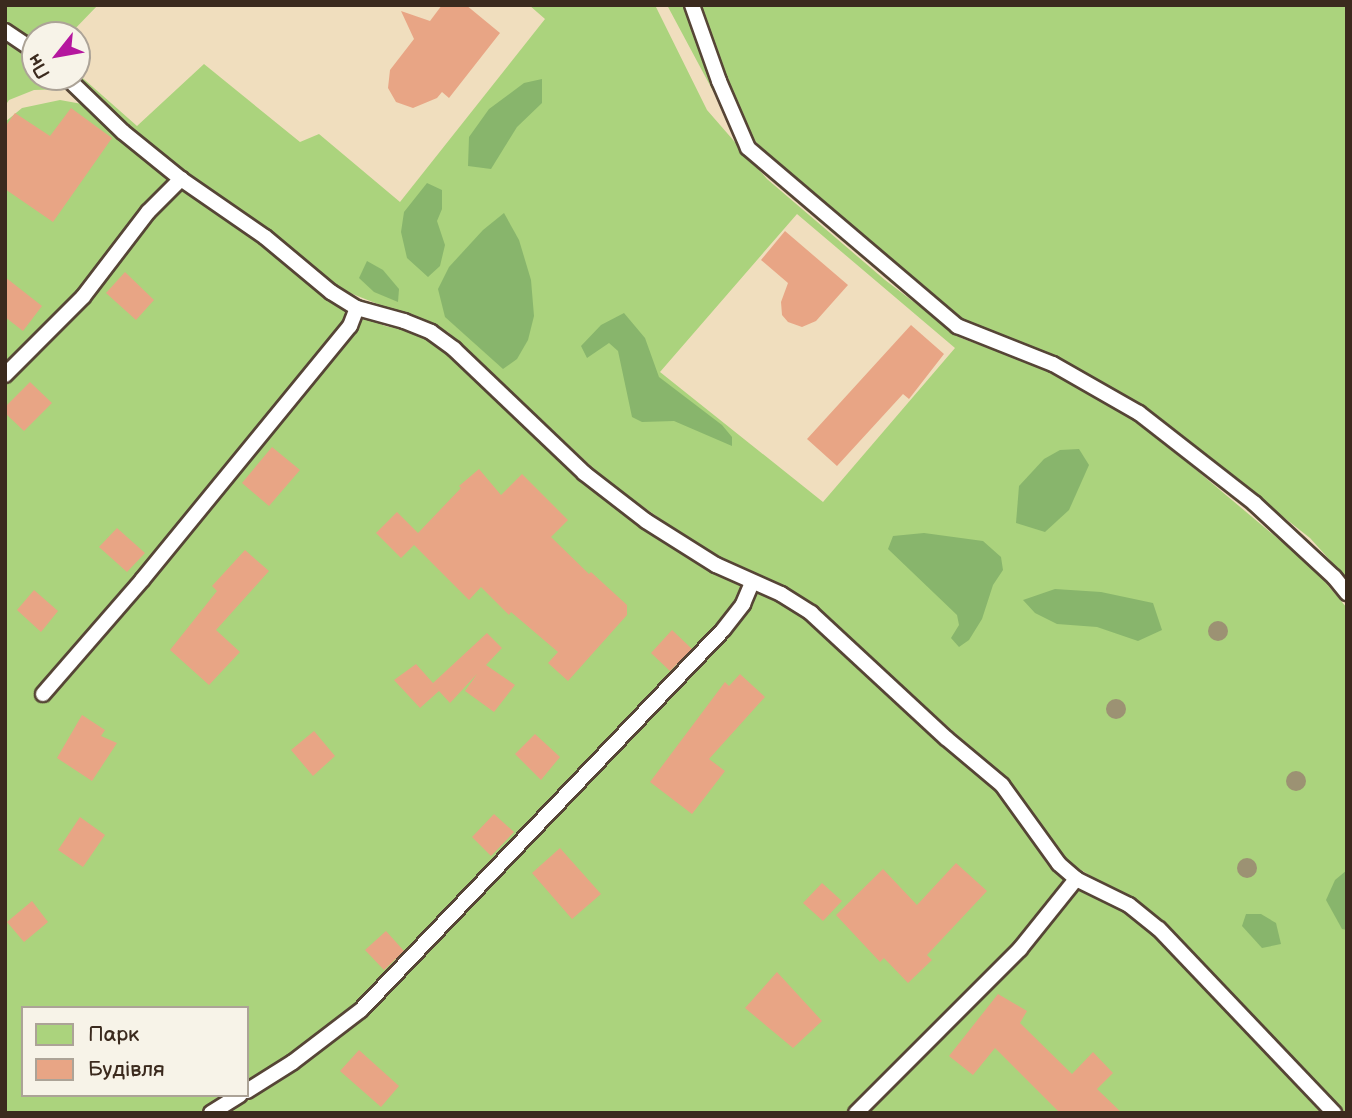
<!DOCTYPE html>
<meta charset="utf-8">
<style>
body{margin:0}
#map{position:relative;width:1352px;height:1118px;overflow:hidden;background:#f0debe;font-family:"Balsamiq Sans",sans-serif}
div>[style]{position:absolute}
.green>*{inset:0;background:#abd37d}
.forest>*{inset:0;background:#88b56c}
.building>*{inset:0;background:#e8a585}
.roads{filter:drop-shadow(2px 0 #564536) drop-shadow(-2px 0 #564536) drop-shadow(0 2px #564536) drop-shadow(0 -2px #564536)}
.lane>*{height:14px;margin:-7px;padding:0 7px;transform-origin:7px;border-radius:7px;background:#fff}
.trees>*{width:20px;height:20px;margin:-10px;border-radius:50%;background:#9c9273}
span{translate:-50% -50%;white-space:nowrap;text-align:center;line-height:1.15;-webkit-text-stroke:5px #f7f3e8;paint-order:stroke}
.frame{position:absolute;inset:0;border:7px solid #3b2a1e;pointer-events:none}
.legend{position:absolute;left:21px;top:1006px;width:228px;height:91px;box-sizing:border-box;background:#f7f3e8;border:2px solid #aca397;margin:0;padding:9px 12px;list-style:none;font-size:21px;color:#3b2a1e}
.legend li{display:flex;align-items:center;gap:14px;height:35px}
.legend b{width:35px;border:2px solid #aca397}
.north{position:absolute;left:21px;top:21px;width:70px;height:70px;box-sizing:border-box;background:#f7f3e8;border:2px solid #aca397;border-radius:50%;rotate:239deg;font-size:19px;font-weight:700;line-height:28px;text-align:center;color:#3b2a1e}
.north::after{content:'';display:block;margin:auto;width:24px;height:32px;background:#b5179e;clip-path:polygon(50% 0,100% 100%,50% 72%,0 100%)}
</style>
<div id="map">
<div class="green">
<div style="clip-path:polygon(5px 5px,98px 5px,69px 35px,35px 35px,35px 41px,5px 23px)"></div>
<div style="clip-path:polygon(evenodd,529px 5px,655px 5px,707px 110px,767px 179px,885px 280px,961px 338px,1055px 373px,1145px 427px,1314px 569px,1347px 608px,1347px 1113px,1340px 1113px,1332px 1106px,1160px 918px,1063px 859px,1008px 780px,802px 597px,706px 551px,608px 482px,448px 332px,350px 293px,319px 275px,244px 214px,149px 145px,76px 77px,77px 73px,137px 126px,204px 64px,300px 142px,319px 134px,400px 202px,545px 19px,529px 5px,797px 214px,955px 348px,823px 502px,660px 372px,797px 214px)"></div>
<div style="clip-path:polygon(667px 5px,1347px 5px,1347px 579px,1310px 538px,1136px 401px,958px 317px,764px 151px,713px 91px)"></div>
<div style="clip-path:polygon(5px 40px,35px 58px,35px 77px,57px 77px,67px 89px,34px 90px,9px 100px,5px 106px)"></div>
<div style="clip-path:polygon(evenodd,60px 100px,82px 104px,165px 175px,234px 221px,340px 306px,385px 326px,411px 331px,436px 344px,591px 489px,650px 533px,714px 572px,781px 601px,804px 616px,917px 723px,995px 788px,1047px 864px,1128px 913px,1163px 944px,1321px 1113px,5px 1113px,5px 122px,22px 108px,60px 100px,23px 1008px,247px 1008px,247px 1095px,23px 1095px,23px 1008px)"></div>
</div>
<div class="forest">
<div style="clip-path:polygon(542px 79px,542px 103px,517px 127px,491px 169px,468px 166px,469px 137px,489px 109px,524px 83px)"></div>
<div style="clip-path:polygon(427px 183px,442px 190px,442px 209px,437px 221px,445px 245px,440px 266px,428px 277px,407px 258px,401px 232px,404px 212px)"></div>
<div style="clip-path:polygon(504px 213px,519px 240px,531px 280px,534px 316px,528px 340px,517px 359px,503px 369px,445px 317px,438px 289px,449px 267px,483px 230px)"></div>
<div style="clip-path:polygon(367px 261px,383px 270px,399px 289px,398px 302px,374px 292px,359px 278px)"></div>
<div style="clip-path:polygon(624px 313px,645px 338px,659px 377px,722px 425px,732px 437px,732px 446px,674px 421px,642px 422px,632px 417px,618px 351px,609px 343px,587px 358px,581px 346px,601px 325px)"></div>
<div style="clip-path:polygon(1079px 449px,1089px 465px,1069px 510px,1045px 532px,1016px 523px,1019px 486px,1044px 459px,1060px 450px)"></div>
<div style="clip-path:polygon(924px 533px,983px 541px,1001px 557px,1003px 570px,993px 585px,982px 619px,969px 640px,959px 647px,951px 638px,959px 625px,957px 615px,888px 549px,893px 536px)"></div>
<div style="clip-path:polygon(1055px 589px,1101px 592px,1153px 603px,1162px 630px,1138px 641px,1097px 627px,1057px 624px,1035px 613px,1023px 600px)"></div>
<div style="clip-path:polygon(1347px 870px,1347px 930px,1342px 929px,1326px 900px,1335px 880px)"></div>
<div style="clip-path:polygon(1246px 914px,1261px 914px,1276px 923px,1281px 944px,1262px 948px,1242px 926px)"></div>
</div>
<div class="building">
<div style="clip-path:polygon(442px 5px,466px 5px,500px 33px,449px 98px,442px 92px,437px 98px,413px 108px,396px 102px,388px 88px,390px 70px,414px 39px,401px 11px,430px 21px)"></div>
<div style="clip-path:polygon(71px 108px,112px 138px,53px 222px,5px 189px,5px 127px,15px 113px,50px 136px)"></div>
<div style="clip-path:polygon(785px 231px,848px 285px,816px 321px,802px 327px,788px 322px,782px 315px,781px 302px,788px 283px,761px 260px)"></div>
<div style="clip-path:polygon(125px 272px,154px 300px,136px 320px,106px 293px)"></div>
<div style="clip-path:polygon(5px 277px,42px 306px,23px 331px,5px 317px)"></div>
<div style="clip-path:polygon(911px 325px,944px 354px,909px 399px,903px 394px,837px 466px,807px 439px)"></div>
<div style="clip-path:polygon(30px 382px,52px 403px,24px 431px,5px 413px,5px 407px)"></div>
<div style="clip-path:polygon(272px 447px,300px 470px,269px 506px,242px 483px)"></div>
<div style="clip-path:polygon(479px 469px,501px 495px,522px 474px,568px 520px,551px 537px,589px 574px,591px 572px,627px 605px,627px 615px,568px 681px,548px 663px,558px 652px,511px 612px,509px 615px,481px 587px,469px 600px,414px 545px,401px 558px,376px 533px,397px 512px,418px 533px,461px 488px,459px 486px)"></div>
<div style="clip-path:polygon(117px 528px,145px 553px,127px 572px,99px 547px)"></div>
<div style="clip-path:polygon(245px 550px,269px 571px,216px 630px,240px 652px,209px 685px,170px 650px,217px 591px,212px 586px)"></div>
<div style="clip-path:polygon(34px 590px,58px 611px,41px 632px,17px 610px)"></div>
<div style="clip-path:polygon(672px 630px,692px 649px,670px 671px,651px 653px)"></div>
<div style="clip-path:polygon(487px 633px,502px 648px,486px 665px,515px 685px,494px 712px,465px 691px,477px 674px,450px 703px,439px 691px,420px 708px,394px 680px,416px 664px,433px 683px)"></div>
<div style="clip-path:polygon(740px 674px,765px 697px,709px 759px,725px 771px,692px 814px,650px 782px,725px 682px,729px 686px)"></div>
<div style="clip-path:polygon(82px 715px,105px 730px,101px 736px,117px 743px,92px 781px,57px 758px)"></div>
<div style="clip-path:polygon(314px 731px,335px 756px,313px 776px,291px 750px)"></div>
<div style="clip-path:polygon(535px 734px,560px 757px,541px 780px,515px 754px)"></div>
<div style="clip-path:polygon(494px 814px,514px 832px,491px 856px,472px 837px)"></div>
<div style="clip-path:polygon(80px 817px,105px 835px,83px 867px,58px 850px)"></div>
<div style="clip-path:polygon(560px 848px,601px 894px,572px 919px,532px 873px)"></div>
<div style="clip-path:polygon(956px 863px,987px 891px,927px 955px,932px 960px,908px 983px,884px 958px,880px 962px,836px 915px,883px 869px,917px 905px)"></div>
<div style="clip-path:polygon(822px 883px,842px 901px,823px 921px,803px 903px)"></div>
<div style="clip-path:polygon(32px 901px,48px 922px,24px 942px,7px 922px)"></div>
<div style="clip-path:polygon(386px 931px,404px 951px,384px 970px,365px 950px)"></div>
<div style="clip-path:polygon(777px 972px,822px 1021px,793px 1048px,745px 1008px)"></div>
<div style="clip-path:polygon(998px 994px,1027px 1011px,1020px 1023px,1072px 1074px,1093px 1052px,1113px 1073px,1097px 1089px,1122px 1113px,1060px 1113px,995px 1048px,973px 1075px,949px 1056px)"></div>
<div style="clip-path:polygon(359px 1050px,399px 1086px,381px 1107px,340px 1071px)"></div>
</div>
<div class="roads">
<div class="lane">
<div style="left:692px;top:5px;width:81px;rotate:70.4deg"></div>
<div style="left:719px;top:81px;width:73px;rotate:66.6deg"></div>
<div style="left:748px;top:148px;width:275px;rotate:40.4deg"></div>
<div style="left:957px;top:326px;width:103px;rotate:21.6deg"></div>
<div style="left:1053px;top:364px;width:99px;rotate:29.7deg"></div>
<div style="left:1139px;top:413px;width:146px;rotate:38deg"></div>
<div style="left:1254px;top:503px;width:109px;rotate:42.8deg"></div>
<div style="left:1334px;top:577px;width:21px;rotate:51deg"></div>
<div style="left:5px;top:31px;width:36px;rotate:34deg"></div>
<div style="left:66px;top:77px;width:79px;rotate:44deg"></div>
<div style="left:123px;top:132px;width:75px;rotate:39deg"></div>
<div style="left:181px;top:179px;width:102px;rotate:34.6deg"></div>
<div style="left:265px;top:237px;width:86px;rotate:39.8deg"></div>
<div style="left:331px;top:292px;width:31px;rotate:32deg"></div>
<div style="left:357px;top:308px;width:49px;rotate:15.5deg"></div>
<div style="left:404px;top:321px;width:29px;rotate:22deg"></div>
<div style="left:431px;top:332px;width:29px;rotate:36deg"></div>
<div style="left:454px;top:349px;width:180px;rotate:43.6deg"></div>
<div style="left:584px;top:473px;width:78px;rotate:37.7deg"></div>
<div style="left:646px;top:521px;width:83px;rotate:32.2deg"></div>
<div style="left:716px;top:565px;width:71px;rotate:24deg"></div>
<div style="left:781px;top:594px;width:36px;rotate:32deg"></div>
<div style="left:811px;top:613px;width:184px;rotate:42.8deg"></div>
<div style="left:946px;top:738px;width:73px;rotate:40deg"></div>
<div style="left:1002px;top:785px;width:97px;rotate:54.2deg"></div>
<div style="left:1059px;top:864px;width:23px;rotate:41deg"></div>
<div style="left:1076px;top:879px;width:59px;rotate:26.1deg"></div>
<div style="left:1129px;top:905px;width:38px;rotate:39deg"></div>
<div style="left:1159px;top:929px;width:254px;rotate:46.4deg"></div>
<div style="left:5px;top:375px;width:110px;rotate:-45deg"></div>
<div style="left:83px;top:297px;width:107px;rotate:-52.6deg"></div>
<div style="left:148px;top:212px;width:47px;rotate:-45deg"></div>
<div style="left:43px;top:694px;width:151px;rotate:-49deg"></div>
<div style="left:142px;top:580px;width:328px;rotate:-50.7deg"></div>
<div style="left:350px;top:326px;width:19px;rotate:-69deg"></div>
<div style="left:247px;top:1091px;width:54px;rotate:-32.2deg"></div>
<div style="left:293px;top:1062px;width:86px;rotate:-37.4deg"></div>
<div style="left:361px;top:1010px;width:525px;rotate:-46.39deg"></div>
<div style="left:723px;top:630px;width:33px;rotate:-52deg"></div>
<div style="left:743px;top:604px;width:23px;rotate:-67deg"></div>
<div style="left:211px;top:1113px;width:34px;rotate:-32deg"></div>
<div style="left:856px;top:1113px;width:232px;rotate:-45deg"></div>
<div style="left:1020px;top:949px;width:90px;rotate:-51.3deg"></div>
</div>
</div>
<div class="trees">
<div style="left:1218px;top:631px"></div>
<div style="left:1116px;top:709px"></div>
<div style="left:1296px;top:781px"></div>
<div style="left:1247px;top:868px"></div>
</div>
<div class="frame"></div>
<ul class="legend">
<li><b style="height:19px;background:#abd37d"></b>Парк</li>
<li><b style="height:19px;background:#e8a585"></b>Будівля</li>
</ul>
<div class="north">Пн</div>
</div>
